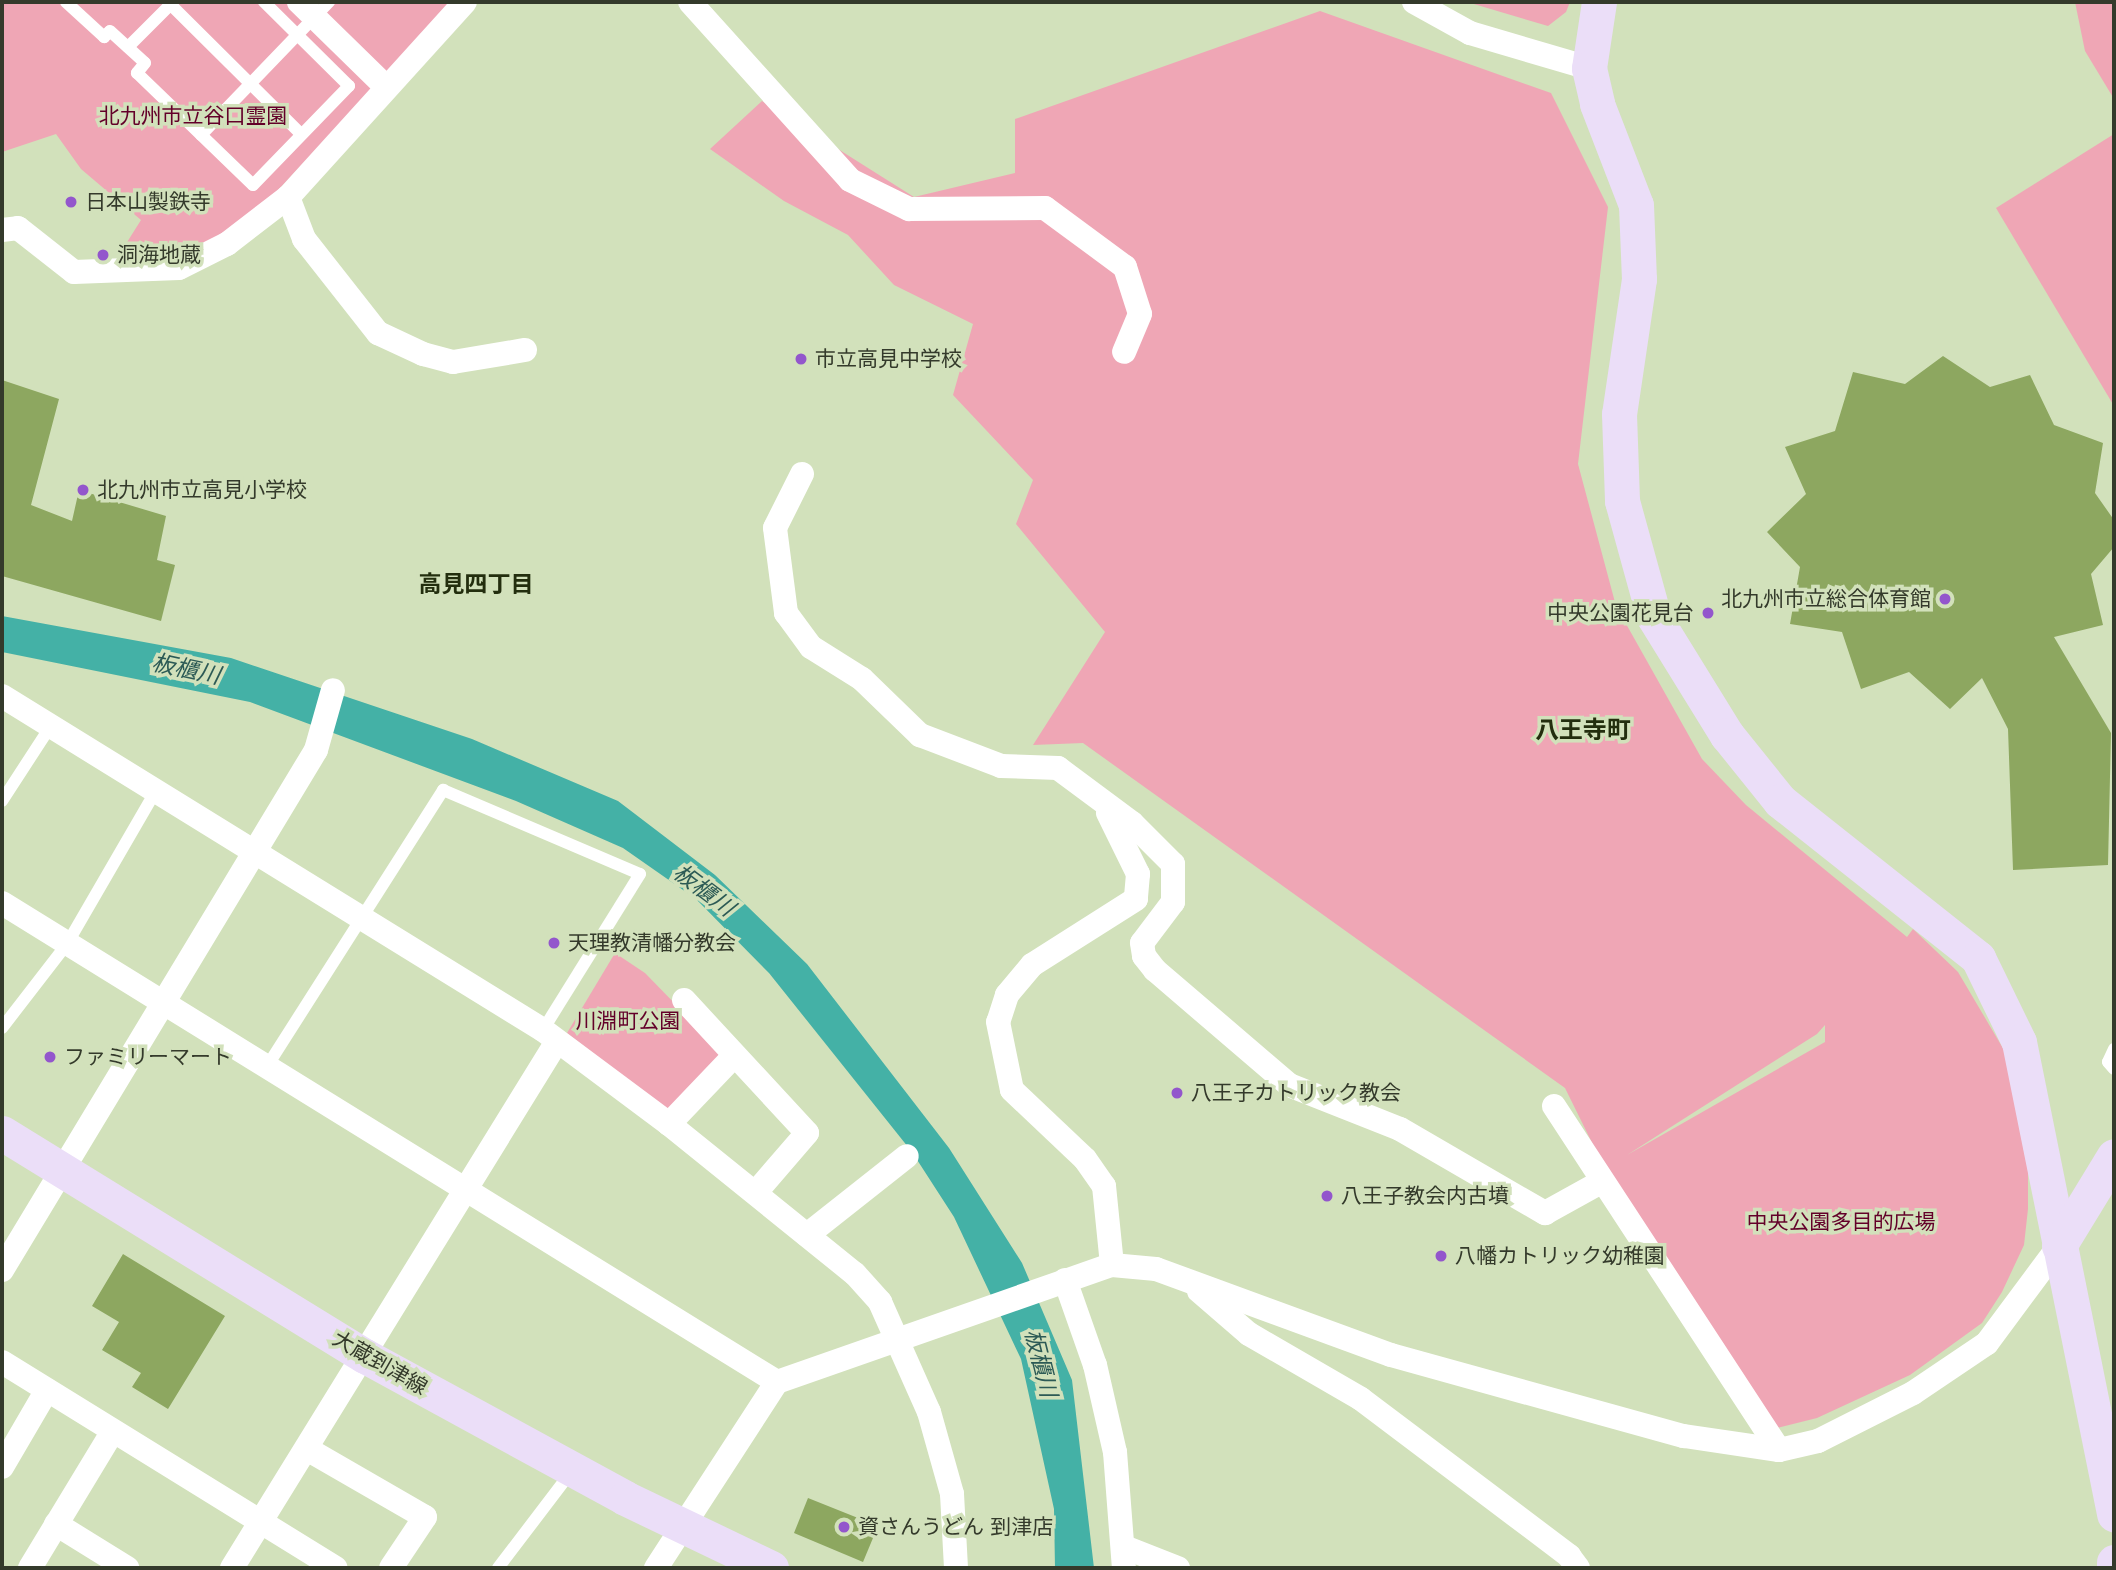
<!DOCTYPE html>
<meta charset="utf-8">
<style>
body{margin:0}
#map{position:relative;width:2116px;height:1570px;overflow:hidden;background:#d2e1bb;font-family:Jost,"Noto Sans JP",sans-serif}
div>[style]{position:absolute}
.green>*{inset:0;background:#efa6b5}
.water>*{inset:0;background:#44b1a6}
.building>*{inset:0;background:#8da760}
.lane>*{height:12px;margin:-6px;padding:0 6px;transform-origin:6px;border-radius:6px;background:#fff}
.street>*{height:24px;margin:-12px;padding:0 12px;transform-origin:12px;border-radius:12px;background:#fff}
.secondary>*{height:35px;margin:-17.5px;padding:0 17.5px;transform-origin:17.5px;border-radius:17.5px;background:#ebdef8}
.dots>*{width:19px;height:19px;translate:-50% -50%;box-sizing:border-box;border:4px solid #d2e1bb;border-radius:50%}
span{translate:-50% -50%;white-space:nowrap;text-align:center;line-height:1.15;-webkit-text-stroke:7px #d2e1bb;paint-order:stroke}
.park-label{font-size:21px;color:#630029}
.poi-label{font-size:21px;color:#343a2b}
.left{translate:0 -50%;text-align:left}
.right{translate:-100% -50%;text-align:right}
.street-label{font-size:21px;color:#343a2b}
.neighbourhood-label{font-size:23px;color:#232e0e;font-weight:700}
.water-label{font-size:23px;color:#2c5a55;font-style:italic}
.quarter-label{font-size:24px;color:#232e0e;font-weight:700}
.frame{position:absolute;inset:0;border:4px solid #343a2b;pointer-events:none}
</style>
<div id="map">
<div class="green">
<div style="clip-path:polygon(2px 2px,452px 2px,257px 213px,190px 254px,159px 256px,124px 247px,141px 220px,81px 169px,56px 134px,2px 152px)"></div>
<div style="clip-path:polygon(1467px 2px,1570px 2px,1566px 12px,1548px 26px)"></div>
<div style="clip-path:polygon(2075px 2px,2114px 2px,2114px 99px,2085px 51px)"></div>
<div style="clip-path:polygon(evenodd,1320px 11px,1551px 93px,1608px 207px,1578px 464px,1616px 606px,1702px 759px,1746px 805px,1907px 937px,1913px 929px,1958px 972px,2004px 1050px,2028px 1171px,2028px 1209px,2024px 1245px,2002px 1292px,1982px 1323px,1910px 1375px,1817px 1418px,1777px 1428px,1605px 1169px,1565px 1088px,1083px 743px,1033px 745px,1105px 632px,1016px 524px,1033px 480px,953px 395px,973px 324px,894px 285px,848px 235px,784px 201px,710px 149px,762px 101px,914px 197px,1015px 173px,1015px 119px,1320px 11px,1825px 1025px,1825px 1042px,1627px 1155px,1817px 1034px,1825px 1025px)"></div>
<div style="clip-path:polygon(2114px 134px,2114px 406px,1996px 208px)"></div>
<div style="clip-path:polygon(615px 953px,645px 973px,724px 1054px,672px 1114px,567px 1033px)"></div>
</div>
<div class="water">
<div style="clip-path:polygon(2px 616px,231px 658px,472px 739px,618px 801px,715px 875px,807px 964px,949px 1148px,1022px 1263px,1072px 1380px,1094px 1568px,1055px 1568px,1054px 1509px,1021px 1359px,954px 1217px,912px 1152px,769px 973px,696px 899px,623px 848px,516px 801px,250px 702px,2px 652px)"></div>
</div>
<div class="building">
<div style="clip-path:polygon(1943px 356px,1990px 387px,2030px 375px,2054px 425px,2103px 443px,2095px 493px,2114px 520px,2114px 547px,2091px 574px,2103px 625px,2054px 637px,2111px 733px,2108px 865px,2013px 870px,2008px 729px,1982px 678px,1950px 709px,1909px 672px,1861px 689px,1842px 632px,1790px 624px,1800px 567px,1767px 532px,1806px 494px,1785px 447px,1835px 431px,1853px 372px,1905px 384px)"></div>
<div style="clip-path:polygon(2px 380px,59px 399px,31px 505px,72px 521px,79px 490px,166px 516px,157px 560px,175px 565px,161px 621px,2px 576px)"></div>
<div style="clip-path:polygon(123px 1254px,225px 1316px,168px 1409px,132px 1387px,141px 1373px,102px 1350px,119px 1322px,92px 1306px)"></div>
<div style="clip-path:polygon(808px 1498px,878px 1526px,863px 1562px,794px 1533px)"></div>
</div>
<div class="lane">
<div style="left:66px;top:2px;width:52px;rotate:42.6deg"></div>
<div style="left:104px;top:37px;width:8px;rotate:-45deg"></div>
<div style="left:110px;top:31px;width:47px;rotate:42.4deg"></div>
<div style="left:145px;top:63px;width:13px;rotate:129deg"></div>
<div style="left:137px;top:73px;width:161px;rotate:44deg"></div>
<div style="left:253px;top:185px;width:138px;rotate:-45.9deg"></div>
<div style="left:349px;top:86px;width:120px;rotate:-135.3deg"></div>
<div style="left:168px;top:2px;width:187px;rotate:44.8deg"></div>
<div style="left:128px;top:47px;width:64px;rotate:-45deg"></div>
<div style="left:201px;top:135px;width:185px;rotate:-46.1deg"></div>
<div style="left:2px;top:801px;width:88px;rotate:-57deg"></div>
<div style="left:2px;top:1028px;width:106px;rotate:-52.3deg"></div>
<div style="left:67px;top:944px;width:176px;rotate:-59.9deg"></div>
<div style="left:2114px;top:1049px;width:14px;rotate:115deg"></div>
<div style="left:2108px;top:1062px;width:9px;rotate:49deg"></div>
<div style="left:266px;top:1068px;width:330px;rotate:-57.5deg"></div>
<div style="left:443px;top:790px;width:214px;rotate:23.1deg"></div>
<div style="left:640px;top:874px;width:184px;rotate:121.9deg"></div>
<div style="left:498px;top:1568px;width:122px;rotate:-52.7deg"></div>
</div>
<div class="street">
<div style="left:299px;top:2px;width:120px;rotate:44.3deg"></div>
<div style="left:465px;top:2px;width:263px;rotate:132.2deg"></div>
<div style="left:288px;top:197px;width:45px;rotate:69.1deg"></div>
<div style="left:304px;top:239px;width:120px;rotate:51.8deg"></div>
<div style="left:378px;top:333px;width:50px;rotate:25deg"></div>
<div style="left:423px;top:354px;width:31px;rotate:15deg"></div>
<div style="left:453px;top:362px;width:73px;rotate:-9.5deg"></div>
<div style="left:690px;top:2px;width:239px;rotate:48deg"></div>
<div style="left:850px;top:180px;width:66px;rotate:26.2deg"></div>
<div style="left:909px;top:209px;width:136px;rotate:-0.4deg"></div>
<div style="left:1045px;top:208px;width:99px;rotate:36.4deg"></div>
<div style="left:1125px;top:267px;width:49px;rotate:72.3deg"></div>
<div style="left:1140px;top:314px;width:41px;rotate:112.8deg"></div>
<div style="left:1414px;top:2px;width:64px;rotate:29deg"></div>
<div style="left:1470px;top:33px;width:124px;rotate:16.4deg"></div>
<div style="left:2px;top:230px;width:16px;rotate:-7deg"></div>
<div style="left:18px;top:228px;width:71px;rotate:38.2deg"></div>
<div style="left:74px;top:272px;width:105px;rotate:-2.2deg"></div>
<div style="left:179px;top:268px;width:54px;rotate:-26.6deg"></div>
<div style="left:227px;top:244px;width:77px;rotate:-37.6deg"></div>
<div style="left:802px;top:474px;width:60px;rotate:116.6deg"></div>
<div style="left:775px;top:528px;width:86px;rotate:82.6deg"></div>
<div style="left:786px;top:613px;width:42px;rotate:53.7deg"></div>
<div style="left:811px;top:647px;width:60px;rotate:32.1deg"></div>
<div style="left:862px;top:679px;width:81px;rotate:44deg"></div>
<div style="left:920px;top:735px;width:87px;rotate:20.9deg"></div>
<div style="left:1001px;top:766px;width:57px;rotate:2deg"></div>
<div style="left:1058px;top:768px;width:92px;rotate:36.6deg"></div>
<div style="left:1132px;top:823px;width:58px;rotate:45deg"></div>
<div style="left:1173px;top:864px;width:38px;rotate:90deg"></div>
<div style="left:1173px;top:902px;width:51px;rotate:127.1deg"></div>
<div style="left:1142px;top:943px;width:13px;rotate:81deg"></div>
<div style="left:1144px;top:956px;width:18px;rotate:52deg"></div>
<div style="left:1155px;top:970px;width:177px;rotate:40.6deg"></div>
<div style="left:1289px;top:1085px;width:119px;rotate:21.6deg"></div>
<div style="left:1400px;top:1129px;width:168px;rotate:30.1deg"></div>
<div style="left:1545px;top:1213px;width:64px;rotate:-29deg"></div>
<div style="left:2px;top:696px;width:636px;rotate:31.69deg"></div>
<div style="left:543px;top:1030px;width:157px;rotate:36.7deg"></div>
<div style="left:669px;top:1124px;width:239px;rotate:38.9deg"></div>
<div style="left:855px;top:1274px;width:38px;rotate:48deg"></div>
<div style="left:880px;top:1302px;width:120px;rotate:66deg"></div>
<div style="left:929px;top:1412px;width:85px;rotate:74.3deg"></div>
<div style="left:952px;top:1494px;width:74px;rotate:86.9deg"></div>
<div style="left:1108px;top:813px;width:68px;rotate:63.8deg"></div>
<div style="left:1138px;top:874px;width:25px;rotate:95deg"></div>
<div style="left:1136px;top:899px;width:123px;rotate:147.6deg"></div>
<div style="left:1032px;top:965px;width:39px;rotate:130deg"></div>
<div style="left:1007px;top:995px;width:28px;rotate:108deg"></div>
<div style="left:998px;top:1022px;width:69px;rotate:78.4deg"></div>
<div style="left:1012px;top:1090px;width:100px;rotate:43.4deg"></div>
<div style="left:1085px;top:1159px;width:33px;rotate:55deg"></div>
<div style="left:1104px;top:1186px;width:79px;rotate:84.2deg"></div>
<div style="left:2px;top:903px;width:911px;rotate:31.72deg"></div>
<div style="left:684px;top:1000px;width:181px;rotate:47.2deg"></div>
<div style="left:807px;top:1133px;width:78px;rotate:130.8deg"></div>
<div style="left:1554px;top:1106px;width:411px;rotate:56.8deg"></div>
<div style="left:669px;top:1124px;width:95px;rotate:-46.3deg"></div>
<div style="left:807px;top:1235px;width:127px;rotate:-38.3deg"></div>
<div style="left:2px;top:1270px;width:607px;rotate:-58.87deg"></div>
<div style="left:316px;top:750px;width:62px;rotate:-74.2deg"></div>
<div style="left:1065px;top:1280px;width:90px;rotate:70.6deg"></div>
<div style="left:1095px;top:1365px;width:89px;rotate:77.1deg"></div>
<div style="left:1115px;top:1452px;width:116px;rotate:85.6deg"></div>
<div style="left:1199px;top:1291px;width:66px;rotate:40.7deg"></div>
<div style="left:1249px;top:1334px;width:129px;rotate:30.1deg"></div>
<div style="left:1361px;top:1399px;width:261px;rotate:37deg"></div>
<div style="left:1569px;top:1556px;width:15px;rotate:53deg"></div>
<div style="left:2px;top:1362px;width:392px;rotate:31.7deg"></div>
<div style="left:307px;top:1449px;width:136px;rotate:30deg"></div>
<div style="left:425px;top:1517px;width:61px;rotate:123.7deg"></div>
<div style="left:2px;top:1467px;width:89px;rotate:-59.7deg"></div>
<div style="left:56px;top:1524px;width:84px;rotate:31.8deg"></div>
<div style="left:1124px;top:1547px;width:58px;rotate:21.3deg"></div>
<div style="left:30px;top:1568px;width:160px;rotate:-58.8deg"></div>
<div style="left:232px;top:1568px;width:617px;rotate:-58.32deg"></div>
<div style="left:656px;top:1568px;width:222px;rotate:-57deg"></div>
<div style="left:777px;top:1382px;width:355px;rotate:-19.3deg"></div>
<div style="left:1112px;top:1265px;width:44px;rotate:5.2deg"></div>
<div style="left:1156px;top:1269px;width:250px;rotate:20.1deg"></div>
<div style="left:1391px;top:1355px;width:304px;rotate:15.5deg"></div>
<div style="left:1684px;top:1436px;width:96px;rotate:8.4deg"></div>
<div style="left:1779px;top:1450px;width:40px;rotate:-13deg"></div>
<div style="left:1818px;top:1441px;width:106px;rotate:-26.8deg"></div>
<div style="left:1913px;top:1393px;width:89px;rotate:-34deg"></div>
<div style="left:1987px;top:1343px;width:121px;rotate:-53.4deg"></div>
</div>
<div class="secondary">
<div style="left:1599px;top:2px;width:67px;rotate:98.6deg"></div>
<div style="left:1589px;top:68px;width:37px;rotate:77deg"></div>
<div style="left:1597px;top:104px;width:108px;rotate:68.9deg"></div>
<div style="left:1636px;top:205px;width:74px;rotate:87.7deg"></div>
<div style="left:1639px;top:279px;width:136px;rotate:98.4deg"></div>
<div style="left:1619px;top:414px;width:87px;rotate:88deg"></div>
<div style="left:1622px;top:501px;width:120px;rotate:74.6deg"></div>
<div style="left:1654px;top:617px;width:139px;rotate:58.3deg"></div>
<div style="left:1727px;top:735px;width:85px;rotate:51.2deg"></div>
<div style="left:1780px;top:801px;width:253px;rotate:38.4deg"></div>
<div style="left:1978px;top:958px;width:93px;rotate:64deg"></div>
<div style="left:2019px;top:1042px;width:482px;rotate:78.6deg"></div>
<div style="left:2px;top:1133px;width:426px;rotate:31.6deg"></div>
<div style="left:365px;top:1356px;width:296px;rotate:28.6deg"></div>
<div style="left:625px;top:1498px;width:162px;rotate:25.6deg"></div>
<div style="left:2059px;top:1246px;width:105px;rotate:-58.6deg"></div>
<div style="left:2114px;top:1568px;width:6px;rotate:-90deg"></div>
</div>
<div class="dots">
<div style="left:71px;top:202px;background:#9356cc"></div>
<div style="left:103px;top:255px;background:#9356cc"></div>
<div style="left:801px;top:359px;background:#9356cc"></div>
<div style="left:83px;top:490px;background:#9356cc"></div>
<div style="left:1945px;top:599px;background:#9356cc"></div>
<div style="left:1708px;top:613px;background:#9356cc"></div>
<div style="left:554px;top:943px;background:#9356cc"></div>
<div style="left:50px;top:1057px;background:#9356cc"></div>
<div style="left:1177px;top:1093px;background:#9356cc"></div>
<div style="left:1327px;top:1196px;background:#9356cc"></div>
<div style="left:1441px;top:1256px;background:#9356cc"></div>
<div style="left:844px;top:1527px;background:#9356cc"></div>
</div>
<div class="park-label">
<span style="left:193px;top:116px">北九州市立谷口霊園</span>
<span style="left:628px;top:1021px">川淵町公園</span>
<span style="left:1841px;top:1222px">中央公園多目的広場</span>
</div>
<div class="poi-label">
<span class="left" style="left:85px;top:202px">日本山製鉄寺</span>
<span class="left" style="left:117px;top:255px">洞海地蔵</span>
<span class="left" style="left:815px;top:359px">市立高見中学校</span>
<span class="left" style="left:97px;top:490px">北九州市立高見小学校</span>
<span class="right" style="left:1931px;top:599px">北九州市立総合体育館</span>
<span class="right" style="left:1694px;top:613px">中央公園花見台</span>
<span class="left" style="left:568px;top:943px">天理教清幡分教会</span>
<span class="left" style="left:64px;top:1057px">ファミリーマート</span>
<span class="left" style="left:1191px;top:1093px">八王子カトリック教会</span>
<span class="left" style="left:1341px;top:1196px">八王子教会内古墳</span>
<span class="left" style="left:1455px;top:1256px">八幡カトリック幼稚園</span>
<span class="left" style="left:858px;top:1527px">資さんうどん 到津店</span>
</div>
<div class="street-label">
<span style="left:380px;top:1363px;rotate:30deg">大蔵到津線</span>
</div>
<div class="neighbourhood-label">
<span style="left:476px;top:584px">高見四丁目</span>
</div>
<div class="water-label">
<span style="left:186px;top:669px;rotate:12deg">板櫃川</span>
<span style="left:704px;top:890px;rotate:37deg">板櫃川</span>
<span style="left:1041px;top:1363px;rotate:76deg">板櫃川</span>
</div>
<div class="quarter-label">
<span style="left:1583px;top:730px">八王寺町</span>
</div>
<div class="frame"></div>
</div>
